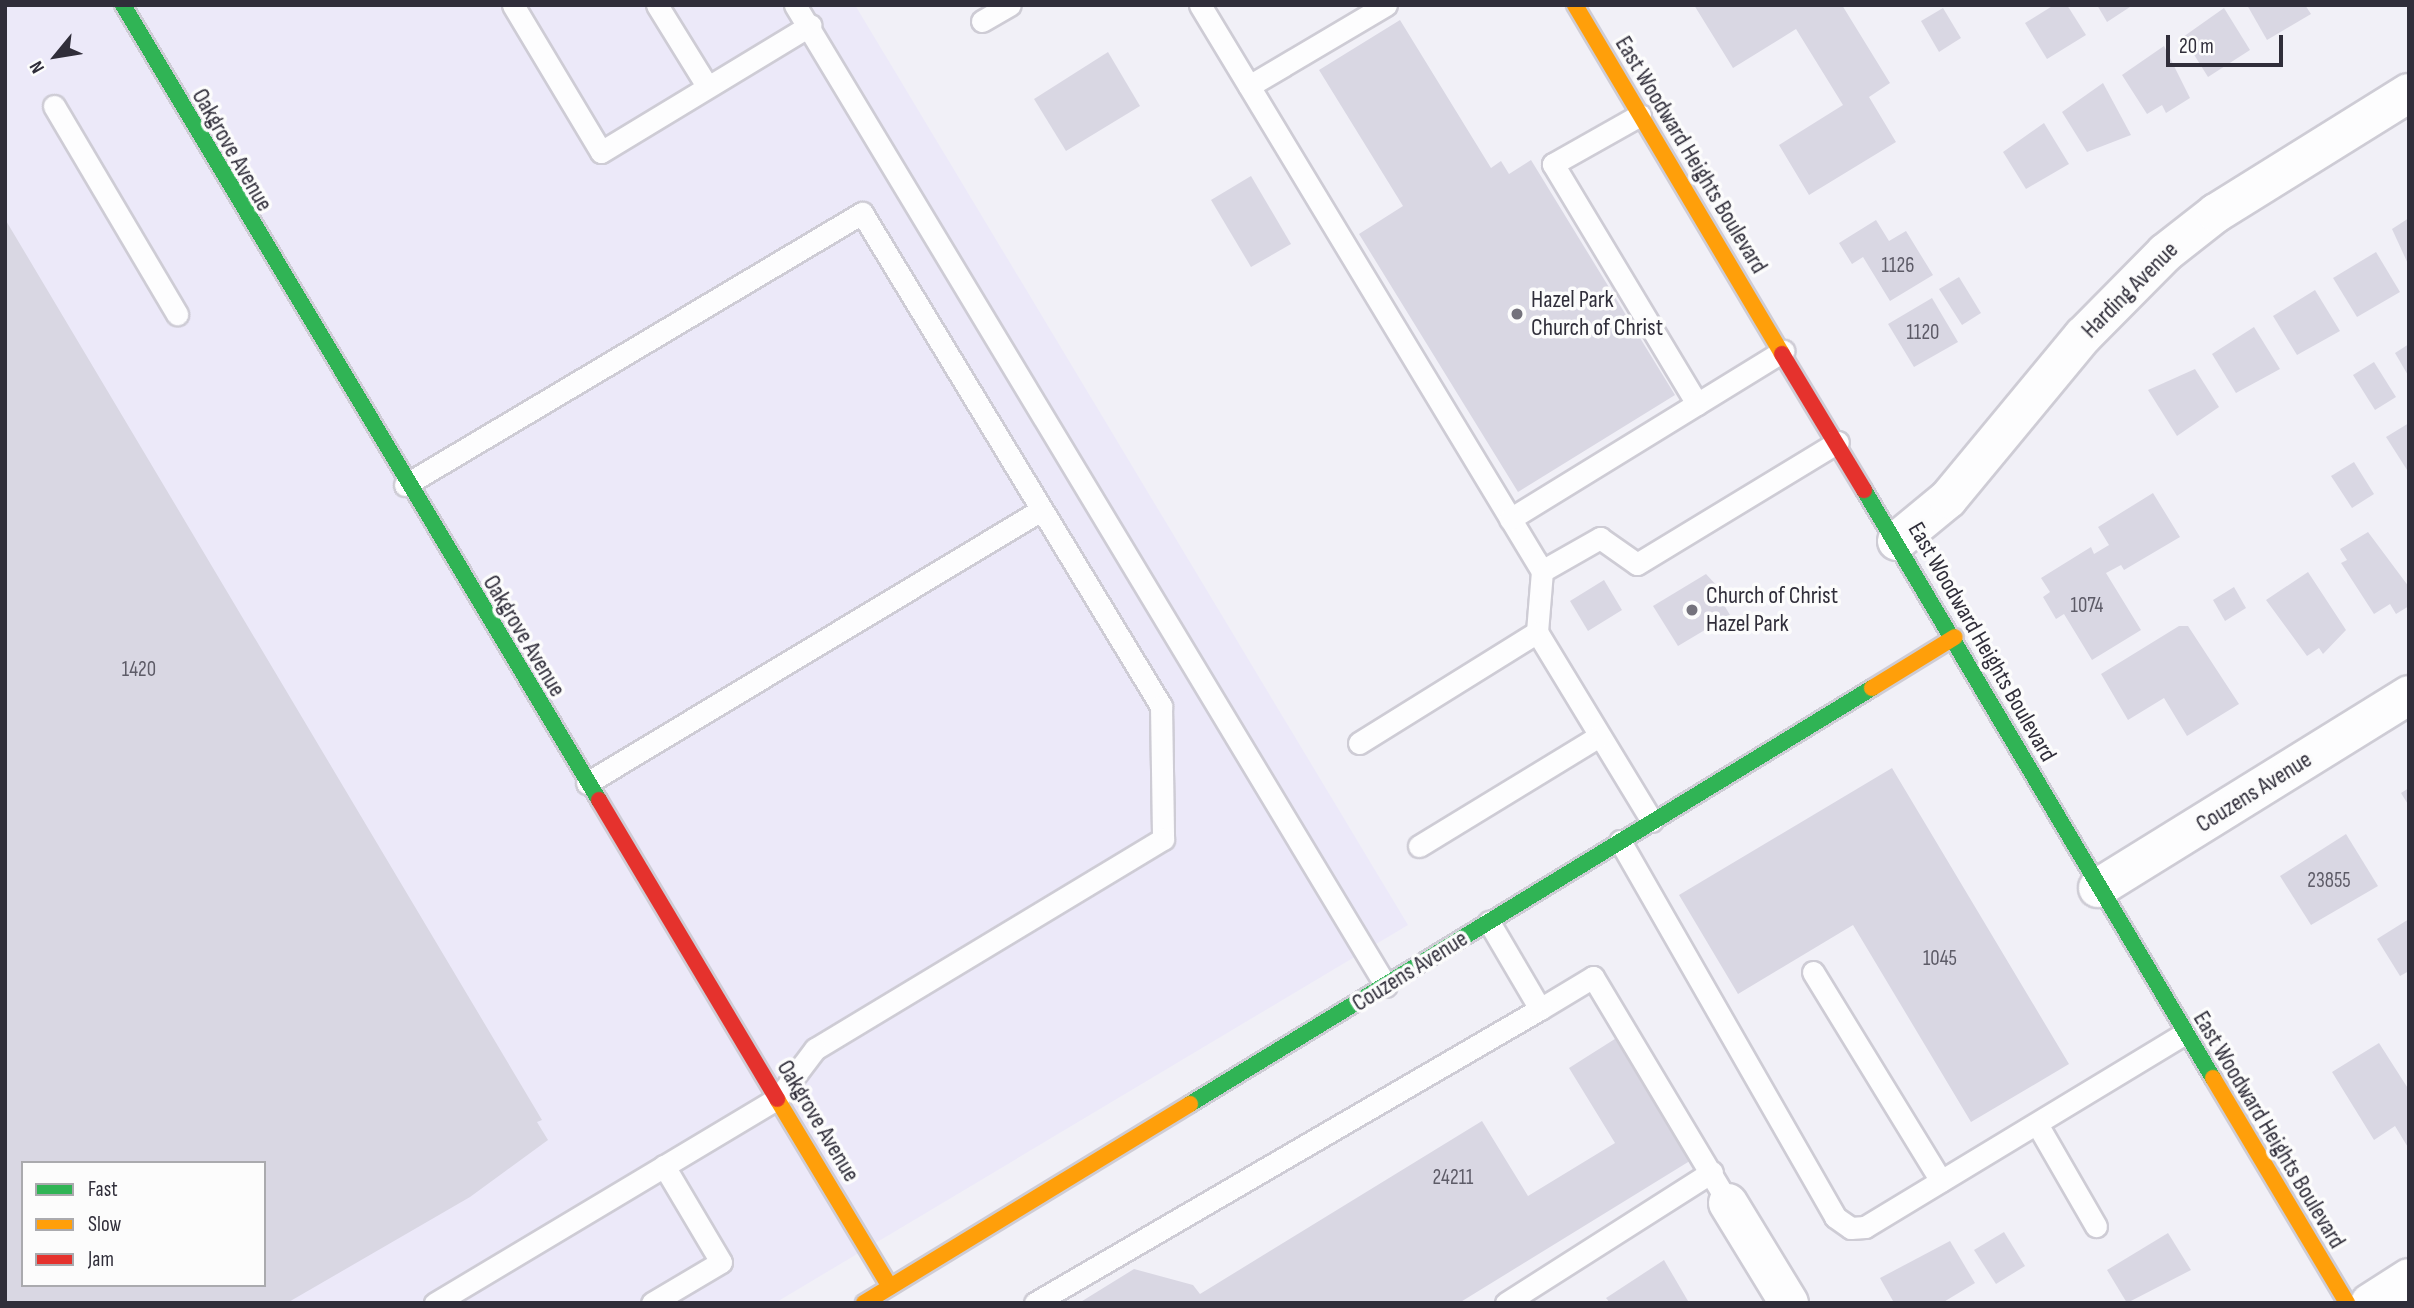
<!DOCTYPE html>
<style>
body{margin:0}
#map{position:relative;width:2414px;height:1308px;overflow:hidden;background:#f1f0f7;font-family:"Sofia Sans Condensed",sans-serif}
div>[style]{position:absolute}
.built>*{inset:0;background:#ece9f9}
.building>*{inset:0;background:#d9d7e3}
.roads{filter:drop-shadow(2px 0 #ceccd5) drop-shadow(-2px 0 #ceccd5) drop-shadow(0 2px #ceccd5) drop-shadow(0 -2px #ceccd5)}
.lane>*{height:21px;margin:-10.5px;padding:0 10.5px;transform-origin:10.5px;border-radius:10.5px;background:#fdfdfe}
.street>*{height:38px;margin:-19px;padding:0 19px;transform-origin:19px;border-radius:19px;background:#fdfdfe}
.fast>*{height:16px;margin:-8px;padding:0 8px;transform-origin:8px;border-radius:8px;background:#30b455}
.slow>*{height:16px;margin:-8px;padding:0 8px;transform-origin:8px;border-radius:8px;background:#ff9f0a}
.jam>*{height:16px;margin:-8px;padding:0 8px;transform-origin:8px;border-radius:8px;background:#e5322d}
.dots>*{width:19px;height:19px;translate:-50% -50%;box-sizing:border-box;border:4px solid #fcfcfc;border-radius:50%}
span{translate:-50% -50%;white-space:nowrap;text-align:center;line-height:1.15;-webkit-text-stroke:7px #fcfcfc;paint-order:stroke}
.number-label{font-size:21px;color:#5d5b67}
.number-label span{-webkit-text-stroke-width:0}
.street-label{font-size:24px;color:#302e3a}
.poi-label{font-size:24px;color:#302e3a}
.left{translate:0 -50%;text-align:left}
.frame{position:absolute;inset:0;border:7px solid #302e3a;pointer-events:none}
.legend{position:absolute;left:21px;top:1161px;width:245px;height:126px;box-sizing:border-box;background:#fcfcfc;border:2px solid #aaaaae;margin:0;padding:9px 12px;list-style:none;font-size:21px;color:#302e3a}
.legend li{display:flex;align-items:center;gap:14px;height:35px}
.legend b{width:35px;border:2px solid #aaaaae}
.north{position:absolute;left:21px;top:21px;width:70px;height:70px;-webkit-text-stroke:5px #fcfcfc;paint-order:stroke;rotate:240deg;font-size:19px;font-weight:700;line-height:28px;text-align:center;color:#302e3a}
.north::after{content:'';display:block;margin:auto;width:24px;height:32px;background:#302e3a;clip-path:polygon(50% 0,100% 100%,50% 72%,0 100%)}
.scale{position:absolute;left:2166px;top:35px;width:117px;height:32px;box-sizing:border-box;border:4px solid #302e3a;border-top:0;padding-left:9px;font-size:21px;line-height:24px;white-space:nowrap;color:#302e3a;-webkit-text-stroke:5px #fcfcfc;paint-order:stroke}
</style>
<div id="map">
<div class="built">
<div style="clip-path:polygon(evenodd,5px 5px,855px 5px,1408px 925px,775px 1303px,5px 1303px,5px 5px,23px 1163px,264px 1163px,264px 1285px,23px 1285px,23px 1163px)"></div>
</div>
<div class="building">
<div style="clip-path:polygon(1694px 5px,1842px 5px,1890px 83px,1869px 97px,1896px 142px,1809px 195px,1779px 145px,1843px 105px,1796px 29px,1733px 68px)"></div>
<div style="clip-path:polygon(2054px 5px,2067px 5px,2086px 35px,2047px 59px,2025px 23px)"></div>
<div style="clip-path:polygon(2097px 5px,2133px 5px,2107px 22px)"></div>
<div style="clip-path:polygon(2247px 5px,2305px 5px,2311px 14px,2267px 40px)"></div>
<div style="clip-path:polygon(1943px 8px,1961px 38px,1939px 52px,1921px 21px)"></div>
<div style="clip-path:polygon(2224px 8px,2250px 50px,2208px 77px,2183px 37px)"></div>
<div style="clip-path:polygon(1400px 20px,1491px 168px,1501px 161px,1509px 174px,1531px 160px,1675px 395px,1518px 492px,1359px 234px,1403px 206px,1319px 70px)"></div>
<div style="clip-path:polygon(2164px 46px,2190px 98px,2166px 113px,2162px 105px,2147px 114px,2122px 75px)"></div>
<div style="clip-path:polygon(1108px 52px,1140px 106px,1066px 151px,1034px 99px)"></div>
<div style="clip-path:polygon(2103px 83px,2131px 135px,2087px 152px,2062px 112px)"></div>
<div style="clip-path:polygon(2044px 123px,2069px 164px,2026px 189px,2003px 152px)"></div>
<div style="clip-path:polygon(1251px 176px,1291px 244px,1251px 267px,1211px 200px)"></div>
<div style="clip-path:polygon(2409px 218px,2409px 266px,2392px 229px)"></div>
<div style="clip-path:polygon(evenodd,5px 219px,542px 1120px,537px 1122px,548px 1140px,470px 1197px,287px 1303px,5px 1303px,5px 219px,23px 1163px,264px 1163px,264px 1285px,23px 1285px,23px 1163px)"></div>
<div style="clip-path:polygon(1876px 220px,1889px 241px,1906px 231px,1933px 275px,1890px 301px,1863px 257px,1852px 264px,1839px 243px)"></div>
<div style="clip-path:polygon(2376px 252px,2400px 292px,2357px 317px,2333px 278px)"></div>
<div style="clip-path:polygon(1959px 277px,1981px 313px,1962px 325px,1939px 289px)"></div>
<div style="clip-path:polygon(2315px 290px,2340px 331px,2297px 355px,2273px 316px)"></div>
<div style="clip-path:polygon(1932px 298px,1958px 342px,1914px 367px,1888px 324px)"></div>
<div style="clip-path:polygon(2254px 327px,2280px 369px,2236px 393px,2212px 354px)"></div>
<div style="clip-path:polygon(2409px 344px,2409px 377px,2395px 353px)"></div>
<div style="clip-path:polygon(2374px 362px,2396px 397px,2375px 410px,2353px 375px)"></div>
<div style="clip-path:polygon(2195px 369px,2219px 407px,2177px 436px,2148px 390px)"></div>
<div style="clip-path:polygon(2409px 423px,2409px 473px,2386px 437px)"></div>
<div style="clip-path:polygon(2354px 462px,2374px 494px,2352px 508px,2331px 476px)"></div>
<div style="clip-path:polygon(2153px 493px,2180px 537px,2124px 570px,2121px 565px,2106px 573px,2141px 630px,2092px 660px,2064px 614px,2056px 619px,2043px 597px,2050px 592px,2041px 578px,2091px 547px,2094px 554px,2109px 545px,2098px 527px)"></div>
<div style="clip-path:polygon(2368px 532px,2409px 587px,2409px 606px,2396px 614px,2390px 604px,2374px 614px,2341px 563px,2347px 560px,2340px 549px)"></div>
<div style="clip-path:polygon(2308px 572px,2346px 630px,2323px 654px,2319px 648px,2307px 656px,2266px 600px)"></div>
<div style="clip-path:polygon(1706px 574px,1731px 601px,1724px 605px,1730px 615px,1678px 646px,1653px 606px)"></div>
<div style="clip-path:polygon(1604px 580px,1622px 610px,1588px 631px,1570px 601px)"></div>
<div style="clip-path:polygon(2234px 587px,2246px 608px,2225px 621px,2213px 600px)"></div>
<div style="clip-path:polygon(2179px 626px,2188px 626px,2239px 704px,2187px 736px,2164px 698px,2128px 720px,2101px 674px)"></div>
<div style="clip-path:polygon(1892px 768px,2069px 1064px,1971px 1122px,1853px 925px,1738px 994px,1679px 895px)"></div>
<div style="clip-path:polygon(2409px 788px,2409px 806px,2401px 793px)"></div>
<div style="clip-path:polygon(2346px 834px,2378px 886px,2311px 925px,2280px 876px)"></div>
<div style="clip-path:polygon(2409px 919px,2409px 971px,2400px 976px,2377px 939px)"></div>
<div style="clip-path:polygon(1618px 1037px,1693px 1159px,1459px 1303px,1079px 1303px,1134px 1269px,1193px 1285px,1200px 1294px,1482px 1121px,1528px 1196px,1615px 1143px,1569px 1068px)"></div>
<div style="clip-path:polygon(2379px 1043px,2409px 1090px,2409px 1149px,2395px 1126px,2374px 1140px,2332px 1072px)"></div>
<div style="clip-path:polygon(2004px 1232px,2025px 1266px,1996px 1284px,1974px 1250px)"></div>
<div style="clip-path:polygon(2168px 1233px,2191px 1270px,2127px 1303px,2107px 1270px)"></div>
<div style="clip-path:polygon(1950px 1241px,1975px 1283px,1942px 1303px,1893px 1301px,1880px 1278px)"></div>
<div style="clip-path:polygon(1664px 1260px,1688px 1301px,1610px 1303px,1606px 1298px)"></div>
</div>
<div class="roads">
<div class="lane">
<div style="left:513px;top:5px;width:171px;rotate:59.1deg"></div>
<div style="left:601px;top:152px;width:245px;rotate:-31.2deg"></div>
<div style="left:657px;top:5px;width:95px;rotate:58.3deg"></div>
<div style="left:795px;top:5px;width:1145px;rotate:58.93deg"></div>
<div style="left:1200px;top:5px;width:661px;rotate:58.86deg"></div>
<div style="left:1542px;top:571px;width:61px;rotate:94.7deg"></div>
<div style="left:1537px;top:632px;width:221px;rotate:58.7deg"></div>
<div style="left:982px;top:21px;width:32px;rotate:-30deg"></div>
<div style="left:1249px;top:86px;width:159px;rotate:-30.6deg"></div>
<div style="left:54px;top:106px;width:242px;rotate:59.4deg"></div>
<div style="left:1640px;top:115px;width:100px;rotate:150.6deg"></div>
<div style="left:1553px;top:164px;width:280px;rotate:59deg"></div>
<div style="left:405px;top:485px;width:532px;rotate:-30.76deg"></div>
<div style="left:862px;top:213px;width:577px;rotate:58.76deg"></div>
<div style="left:1161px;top:706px;width:133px;rotate:89.1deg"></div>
<div style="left:1163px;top:839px;width:406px;rotate:148.9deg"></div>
<div style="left:815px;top:1049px;width:61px;rotate:127.1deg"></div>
<div style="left:778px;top:1098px;width:400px;rotate:149.1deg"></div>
<div style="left:1510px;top:519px;width:321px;rotate:-31.6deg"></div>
<div style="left:1542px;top:571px;width:67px;rotate:-29.6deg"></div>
<div style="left:1600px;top:538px;width:45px;rotate:35.1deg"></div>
<div style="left:1637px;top:564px;width:235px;rotate:-31.3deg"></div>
<div style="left:1359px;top:743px;width:210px;rotate:-31.9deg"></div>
<div style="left:587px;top:783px;width:530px;rotate:-31.02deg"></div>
<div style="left:1620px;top:841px;width:433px;rotate:60.2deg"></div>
<div style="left:1835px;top:1217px;width:19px;rotate:35deg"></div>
<div style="left:1851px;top:1228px;width:14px;rotate:-4deg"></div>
<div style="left:1865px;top:1227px;width:373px;rotate:-31.2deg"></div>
<div style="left:1419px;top:846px;width:211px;rotate:-31.4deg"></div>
<div style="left:1813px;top:972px;width:245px;rotate:58.5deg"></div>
<div style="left:1540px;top:1009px;width:62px;rotate:-31.1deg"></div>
<div style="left:1593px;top:977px;width:263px;rotate:59.1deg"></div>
<div style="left:2037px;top:1124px;width:118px;rotate:60deg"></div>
<div style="left:652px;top:1303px;width:80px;rotate:-30.7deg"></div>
<div style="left:721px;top:1262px;width:112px;rotate:-120.7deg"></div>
<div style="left:1035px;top:1303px;width:584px;rotate:-30.21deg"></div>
<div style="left:1540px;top:1009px;width:101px;rotate:-120.4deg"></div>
<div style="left:1506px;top:1303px;width:244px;rotate:-32.5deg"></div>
</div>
<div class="street">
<div style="left:1897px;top:541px;width:66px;rotate:-39.5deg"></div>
<div style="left:1948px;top:499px;width:212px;rotate:-50.4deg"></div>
<div style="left:2083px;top:336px;width:117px;rotate:-45.3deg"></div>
<div style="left:2165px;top:253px;width:65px;rotate:-38.1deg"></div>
<div style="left:2216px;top:213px;width:227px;rotate:-31.9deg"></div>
<div style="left:2098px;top:888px;width:366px;rotate:-31.8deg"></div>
<div style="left:1728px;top:1203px;width:117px;rotate:58.6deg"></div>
<div style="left:2370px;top:1303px;width:46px;rotate:-32.7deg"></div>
</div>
<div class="fast">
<div style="left:123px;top:5px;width:927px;rotate:59.09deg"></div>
<div style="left:1864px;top:490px;width:684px;rotate:59.31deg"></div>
<div style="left:1190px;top:1104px;width:799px;rotate:-31.38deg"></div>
</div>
<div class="slow">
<div style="left:1575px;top:5px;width:406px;rotate:59.3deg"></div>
<div style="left:1872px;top:688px;width:97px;rotate:-31.6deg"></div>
<div style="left:2213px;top:1078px;width:262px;rotate:59.2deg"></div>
<div style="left:777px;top:1099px;width:219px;rotate:59deg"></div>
<div style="left:864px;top:1303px;width:382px;rotate:-31.4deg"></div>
</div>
<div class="jam">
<div style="left:1782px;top:354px;width:159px;rotate:58.9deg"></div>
<div style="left:599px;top:800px;width:348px;rotate:59.2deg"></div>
</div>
</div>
<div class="dots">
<div style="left:1517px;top:314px;background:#74727c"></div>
<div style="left:1692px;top:610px;background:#74727c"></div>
</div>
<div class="number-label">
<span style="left:1898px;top:266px">1126</span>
<span style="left:1923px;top:333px">1120</span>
<span style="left:2087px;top:606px">1074</span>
<span style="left:139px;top:670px">1420</span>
<span style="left:2329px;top:881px">23855</span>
<span style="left:1940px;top:959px">1045</span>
<span style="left:1453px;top:1178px">24211</span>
</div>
<div class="street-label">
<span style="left:232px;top:150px;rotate:60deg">Oakgrove Avenue</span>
<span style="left:1691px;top:155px;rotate:59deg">East Woodward Heights Boulevard</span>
<span style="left:2130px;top:290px;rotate:-45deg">Harding Avenue</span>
<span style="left:524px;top:636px;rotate:59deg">Oakgrove Avenue</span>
<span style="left:1982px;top:642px;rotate:60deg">East Woodward Heights Boulevard</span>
<span style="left:2254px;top:792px;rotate:-32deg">Couzens Avenue</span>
<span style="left:1410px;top:971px;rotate:-32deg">Couzens Avenue</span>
<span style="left:818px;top:1121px;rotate:59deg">Oakgrove Avenue</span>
<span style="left:2269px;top:1130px;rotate:59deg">East Woodward Heights Boulevard</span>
</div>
<div class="poi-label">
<span class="left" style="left:1531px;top:314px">Hazel Park<br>Church of Christ</span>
<span class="left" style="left:1706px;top:610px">Church of Christ<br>Hazel Park</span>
</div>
<div class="frame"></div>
<ul class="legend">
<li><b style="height:9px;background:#30b455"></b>Fast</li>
<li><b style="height:9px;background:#ff9f0a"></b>Slow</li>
<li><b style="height:9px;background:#e5322d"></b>Jam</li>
</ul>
<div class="north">N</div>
<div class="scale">20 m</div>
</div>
